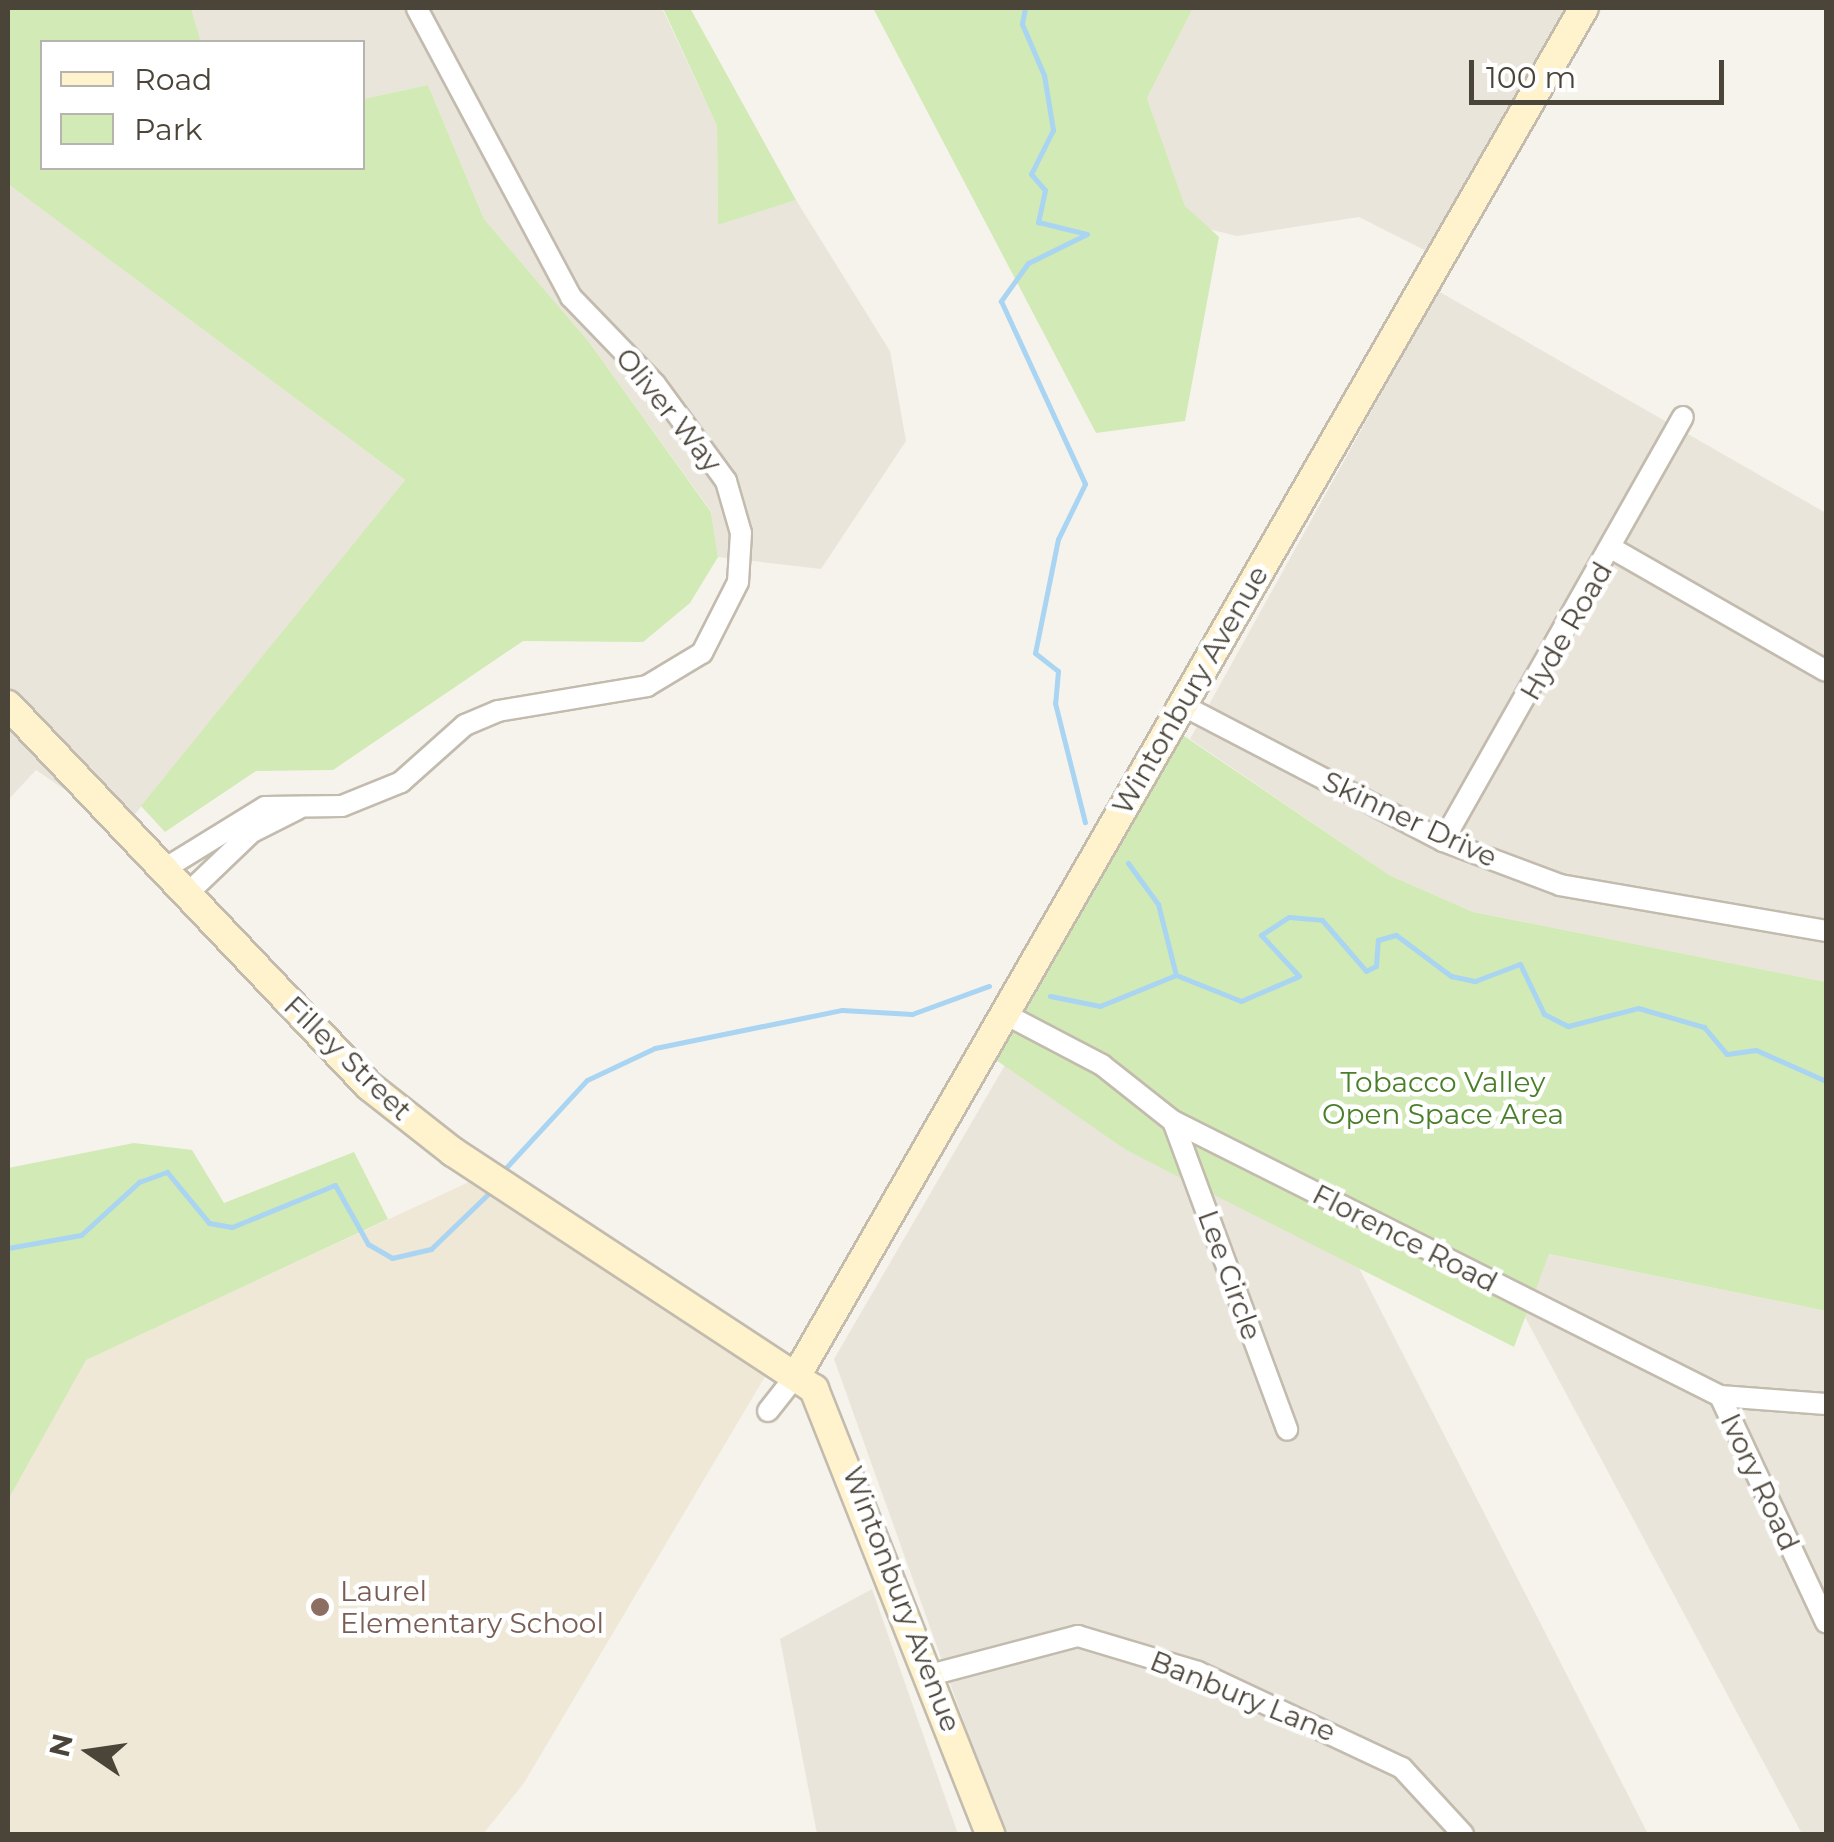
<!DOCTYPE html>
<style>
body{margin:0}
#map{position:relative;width:1834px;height:1842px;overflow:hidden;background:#f6f3ec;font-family:Montserrat,sans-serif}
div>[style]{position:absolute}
.residential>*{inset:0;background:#eae5da}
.education>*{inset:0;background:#efe8d6}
.green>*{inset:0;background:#d2eab5}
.stream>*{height:5px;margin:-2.5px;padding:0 2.5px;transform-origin:2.5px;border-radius:2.5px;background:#a9d4f2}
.roads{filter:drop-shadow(2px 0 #c2bbae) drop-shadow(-2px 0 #c2bbae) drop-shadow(0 2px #c2bbae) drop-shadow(0 -2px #c2bbae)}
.street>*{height:20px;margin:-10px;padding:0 10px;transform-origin:10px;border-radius:10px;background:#fff}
.secondary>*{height:28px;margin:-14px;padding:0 14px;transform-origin:14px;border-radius:14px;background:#fff3cd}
.dots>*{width:28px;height:28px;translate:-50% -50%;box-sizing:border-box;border:5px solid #fff;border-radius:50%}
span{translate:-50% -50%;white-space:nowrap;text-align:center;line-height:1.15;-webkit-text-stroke:9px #fff;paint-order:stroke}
.street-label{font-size:28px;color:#4b4439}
.park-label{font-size:28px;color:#4a7f2a}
.education-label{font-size:28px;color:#785e54}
.left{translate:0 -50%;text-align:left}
.frame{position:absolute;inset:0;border:10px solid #4b4439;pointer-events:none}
.legend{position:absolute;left:40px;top:40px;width:325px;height:130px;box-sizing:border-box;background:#fff;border:2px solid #b7b4b0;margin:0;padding:12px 18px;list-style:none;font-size:30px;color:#4b4439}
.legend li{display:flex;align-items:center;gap:20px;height:50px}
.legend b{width:50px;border:2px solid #b7b4b0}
.north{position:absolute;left:40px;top:1702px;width:100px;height:100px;-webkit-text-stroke:8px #fff;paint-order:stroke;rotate:283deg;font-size:28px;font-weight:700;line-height:40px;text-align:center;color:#4b4439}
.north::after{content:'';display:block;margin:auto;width:35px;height:45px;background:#4b4439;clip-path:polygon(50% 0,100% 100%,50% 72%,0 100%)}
.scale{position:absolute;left:1469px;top:60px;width:255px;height:45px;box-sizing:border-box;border:5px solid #4b4439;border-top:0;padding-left:12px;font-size:30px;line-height:35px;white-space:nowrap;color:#4b4439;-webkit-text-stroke:8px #fff;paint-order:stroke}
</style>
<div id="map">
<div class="residential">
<div style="clip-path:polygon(191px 8px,662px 8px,717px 126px,718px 225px,796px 200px,890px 351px,906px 441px,821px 569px,718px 557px,711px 511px,589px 342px,484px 219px,428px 85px,363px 99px,362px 42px,201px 42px)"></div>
<div style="clip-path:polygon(1193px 8px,1584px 8px,1440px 258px,1359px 217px,1237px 236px,1204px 228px,1185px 206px,1147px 98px)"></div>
<div style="clip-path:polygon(8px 184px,405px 480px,123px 829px,36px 770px,8px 800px)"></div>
<div style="clip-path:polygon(1438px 291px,1826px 513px,1826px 982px,1473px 912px,1389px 875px,1190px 739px)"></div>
<div style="clip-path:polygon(1005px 1065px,1126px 1150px,1357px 1264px,1648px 1834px,1004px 1834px,834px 1359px)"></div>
<div style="clip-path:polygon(1548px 1254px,1826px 1311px,1826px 1834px,1802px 1834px,1525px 1317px)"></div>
<div style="clip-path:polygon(872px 1589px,958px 1834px,817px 1834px,780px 1639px)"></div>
</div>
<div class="education">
<div style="clip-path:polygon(469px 1182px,766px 1375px,524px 1783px,483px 1834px,8px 1834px,8px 1500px,85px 1360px)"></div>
</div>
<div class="green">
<div style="clip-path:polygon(8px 8px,191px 8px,201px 42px,42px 42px,42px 168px,362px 168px,363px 99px,428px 85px,484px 219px,589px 342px,711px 512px,718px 557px,690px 603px,643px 642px,523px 641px,333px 770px,256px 771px,165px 832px,141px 806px,405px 480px,8px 184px)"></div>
<div style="clip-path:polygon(663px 8px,690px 8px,796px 200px,718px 225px,717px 126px)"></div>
<div style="clip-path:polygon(873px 8px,1193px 8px,1147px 98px,1185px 206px,1219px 237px,1185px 421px,1096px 433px)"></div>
<div style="clip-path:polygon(1165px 723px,1389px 875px,1473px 912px,1826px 982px,1826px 1311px,1549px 1254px,1514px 1347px,1126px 1150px,973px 1044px)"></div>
<div style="clip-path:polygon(134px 1143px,192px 1150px,224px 1203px,354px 1152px,388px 1219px,86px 1360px,8px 1500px,8px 1168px)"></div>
</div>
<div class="stream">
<div style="left:1025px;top:8px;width:16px;rotate:101deg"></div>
<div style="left:1022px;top:24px;width:56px;rotate:66.7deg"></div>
<div style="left:1044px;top:75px;width:56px;rotate:80.7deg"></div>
<div style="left:1053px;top:130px;width:49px;rotate:116.6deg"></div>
<div style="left:1031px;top:174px;width:21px;rotate:49deg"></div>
<div style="left:1045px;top:190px;width:33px;rotate:102deg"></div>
<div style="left:1038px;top:222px;width:50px;rotate:13.8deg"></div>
<div style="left:1087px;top:234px;width:66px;rotate:153.8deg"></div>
<div style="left:1028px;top:263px;width:47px;rotate:125.4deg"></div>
<div style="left:1001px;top:301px;width:201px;rotate:65.3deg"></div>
<div style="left:1085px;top:484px;width:61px;rotate:116.1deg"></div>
<div style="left:1058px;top:539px;width:116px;rotate:101.4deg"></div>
<div style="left:1035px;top:653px;width:29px;rotate:38deg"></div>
<div style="left:1058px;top:671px;width:32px;rotate:95deg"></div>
<div style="left:1055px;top:703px;width:123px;rotate:75.9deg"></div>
<div style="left:1128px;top:863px;width:51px;rotate:53.8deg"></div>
<div style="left:1158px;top:904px;width:73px;rotate:75.8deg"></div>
<div style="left:1050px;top:996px;width:51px;rotate:11.3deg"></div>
<div style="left:1100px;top:1006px;width:82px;rotate:-22.2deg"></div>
<div style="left:1176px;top:975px;width:70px;rotate:21.8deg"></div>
<div style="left:1241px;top:1001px;width:63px;rotate:-23.3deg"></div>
<div style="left:1299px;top:976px;width:56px;rotate:-132.8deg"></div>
<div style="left:1261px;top:935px;width:33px;rotate:-33deg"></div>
<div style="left:1289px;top:917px;width:33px;rotate:5deg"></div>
<div style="left:1322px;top:920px;width:67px;rotate:49.2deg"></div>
<div style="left:1366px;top:971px;width:11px;rotate:-27deg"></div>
<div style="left:1376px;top:966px;width:26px;rotate:-86deg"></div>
<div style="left:1378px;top:940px;width:19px;rotate:-16deg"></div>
<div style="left:1396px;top:935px;width:69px;rotate:36.7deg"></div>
<div style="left:1451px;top:976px;width:25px;rotate:12deg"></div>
<div style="left:1475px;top:981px;width:48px;rotate:-20.7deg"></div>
<div style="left:1520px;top:964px;width:55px;rotate:64.4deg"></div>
<div style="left:1544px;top:1014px;width:27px;rotate:27deg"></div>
<div style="left:1568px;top:1026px;width:72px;rotate:-14.4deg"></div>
<div style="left:1638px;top:1008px;width:69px;rotate:16.1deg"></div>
<div style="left:1704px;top:1027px;width:35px;rotate:50deg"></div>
<div style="left:1727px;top:1054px;width:29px;rotate:-8deg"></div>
<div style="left:1756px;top:1050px;width:77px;rotate:23.9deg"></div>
<div style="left:502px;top:1172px;width:125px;rotate:-47.3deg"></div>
<div style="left:587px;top:1080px;width:75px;rotate:-25.2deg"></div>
<div style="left:655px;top:1048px;width:191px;rotate:-11.5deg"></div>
<div style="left:842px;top:1010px;width:70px;rotate:3.3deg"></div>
<div style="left:912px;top:1014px;width:82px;rotate:-20deg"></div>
<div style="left:8px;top:1248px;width:74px;rotate:-10.1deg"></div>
<div style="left:81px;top:1235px;width:79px;rotate:-42.4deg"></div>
<div style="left:139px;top:1182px;width:30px;rotate:-20deg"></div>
<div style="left:167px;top:1172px;width:66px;rotate:50.5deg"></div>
<div style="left:209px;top:1223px;width:23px;rotate:10deg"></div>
<div style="left:232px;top:1227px;width:111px;rotate:-22.2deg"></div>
<div style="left:335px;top:1185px;width:68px;rotate:60.8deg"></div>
<div style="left:368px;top:1244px;width:28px;rotate:30deg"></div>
<div style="left:392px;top:1258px;width:40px;rotate:-13deg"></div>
<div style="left:431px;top:1249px;width:85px;rotate:-44deg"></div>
</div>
<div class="roads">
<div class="street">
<div style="left:1613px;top:549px;width:245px;rotate:29.8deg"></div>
<div style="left:1182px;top:705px;width:294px;rotate:27.5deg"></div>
<div style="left:1443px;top:841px;width:125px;rotate:20.6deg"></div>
<div style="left:1560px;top:885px;width:270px;rotate:9.8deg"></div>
<div style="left:1443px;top:841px;width:487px;rotate:-60.5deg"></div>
<div style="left:161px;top:871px;width:122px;rotate:-31.6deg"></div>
<div style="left:265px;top:807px;width:77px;rotate:-0.7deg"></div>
<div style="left:342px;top:806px;width:64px;rotate:-22.1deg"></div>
<div style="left:401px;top:782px;width:86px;rotate:-41.7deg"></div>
<div style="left:465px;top:725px;width:36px;rotate:-23deg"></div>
<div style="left:498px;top:711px;width:151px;rotate:-9.5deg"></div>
<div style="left:647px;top:686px;width:64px;rotate:-31deg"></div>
<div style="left:702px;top:653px;width:80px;rotate:-63.1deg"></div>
<div style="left:738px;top:582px;width:49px;rotate:-86.5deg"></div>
<div style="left:741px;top:533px;width:54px;rotate:-106.1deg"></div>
<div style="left:726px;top:481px;width:120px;rotate:-126.2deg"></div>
<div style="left:655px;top:384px;width:121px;rotate:-134deg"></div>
<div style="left:571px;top:297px;width:327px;rotate:-118.1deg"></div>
<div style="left:186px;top:895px;width:91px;rotate:-43.7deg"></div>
<div style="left:252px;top:832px;width:51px;rotate:-26.6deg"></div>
<div style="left:1005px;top:1014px;width:110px;rotate:27.7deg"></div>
<div style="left:1102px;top:1065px;width:90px;rotate:38.3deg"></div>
<div style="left:1173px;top:1121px;width:612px;rotate:26.69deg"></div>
<div style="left:1720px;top:1396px;width:106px;rotate:4.3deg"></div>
<div style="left:1173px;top:1121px;width:329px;rotate:69.7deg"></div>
<div style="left:1720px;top:1396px;width:250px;rotate:64.9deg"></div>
<div style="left:768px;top:1411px;width:48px;rotate:-51.7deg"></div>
<div style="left:934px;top:1674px;width:149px;rotate:-14.8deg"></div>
<div style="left:1078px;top:1636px;width:125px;rotate:16.7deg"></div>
<div style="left:1198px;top:1672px;width:225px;rotate:25.2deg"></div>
<div style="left:1402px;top:1768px;width:90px;rotate:47.3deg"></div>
</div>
<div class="secondary">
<div style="left:8px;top:705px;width:525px;rotate:46.54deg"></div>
<div style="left:369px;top:1086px;width:107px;rotate:38.2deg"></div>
<div style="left:453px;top:1152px;width:432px;rotate:33.3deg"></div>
<div style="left:814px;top:1389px;width:479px;rotate:68.4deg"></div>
<div style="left:798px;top:1373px;width:1575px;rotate:-60.07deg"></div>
</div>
</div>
<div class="dots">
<div style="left:320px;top:1607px;background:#8d6e63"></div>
</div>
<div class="street-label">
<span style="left:669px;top:410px;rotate:51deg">Oliver Way</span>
<span style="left:1566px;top:631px;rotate:-60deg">Hyde Road</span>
<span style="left:1190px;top:690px;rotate:-60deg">Wintonbury Avenue</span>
<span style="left:1410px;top:819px;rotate:25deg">Skinner Drive</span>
<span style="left:348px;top:1058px;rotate:44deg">Filley Street</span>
<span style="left:1405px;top:1238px;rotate:27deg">Florence Road</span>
<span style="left:1230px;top:1275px;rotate:70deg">Lee Circle</span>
<span style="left:1760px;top:1482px;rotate:65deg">Ivory Road</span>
<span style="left:902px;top:1599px;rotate:69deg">Wintonbury Avenue</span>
<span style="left:1243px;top:1696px;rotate:22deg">Banbury Lane</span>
</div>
<div class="park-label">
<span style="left:1443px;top:1098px">Tobacco Valley<br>Open Space Area</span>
</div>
<div class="education-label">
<span class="left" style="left:340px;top:1607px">Laurel<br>Elementary School</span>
</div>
<div class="frame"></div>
<ul class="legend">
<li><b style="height:12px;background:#fff3cd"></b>Road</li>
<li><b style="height:28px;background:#d2eab5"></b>Park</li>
</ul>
<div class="north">N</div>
<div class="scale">100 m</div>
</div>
